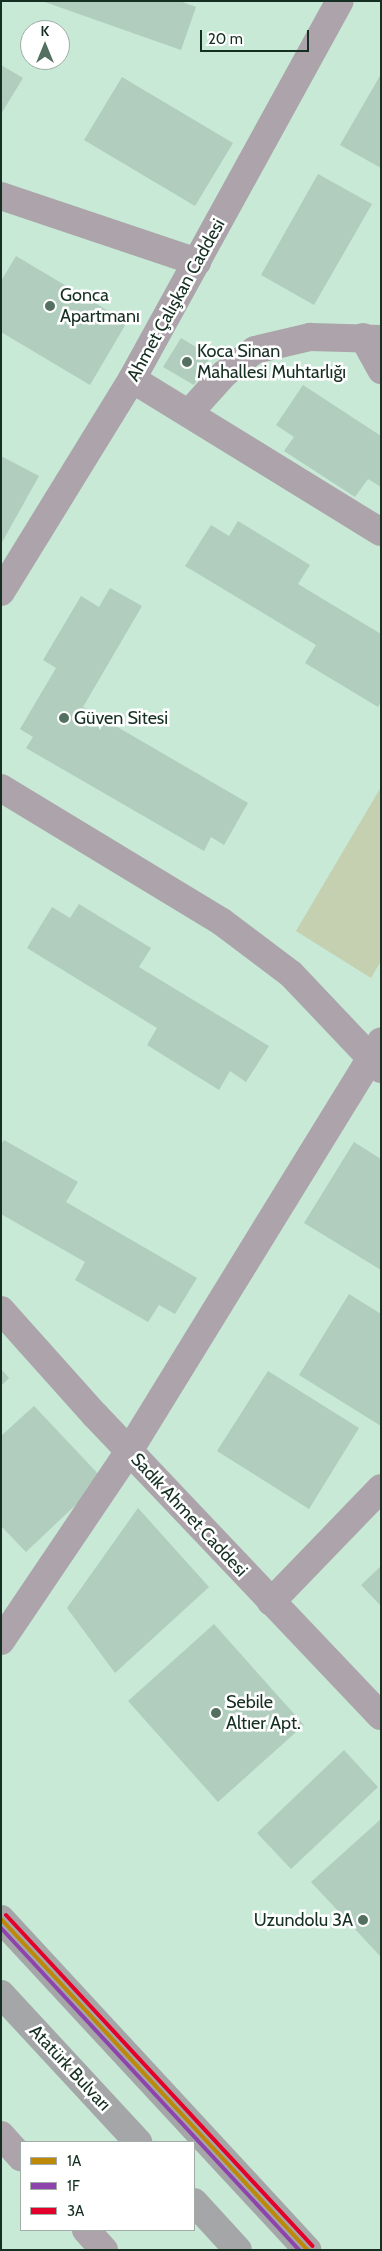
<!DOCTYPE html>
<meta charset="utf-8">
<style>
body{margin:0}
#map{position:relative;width:382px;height:2251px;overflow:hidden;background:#c7e9d6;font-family:Cabin,sans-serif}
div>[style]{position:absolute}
.green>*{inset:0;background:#c4d0b0}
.building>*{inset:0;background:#b1cdbe}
.minor>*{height:28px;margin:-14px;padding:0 14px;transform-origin:14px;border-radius:14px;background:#aca4aa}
.major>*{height:28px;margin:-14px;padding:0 14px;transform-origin:14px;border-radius:14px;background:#a5a6a7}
.bus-1>*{height:4px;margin:-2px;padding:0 2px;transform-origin:2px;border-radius:2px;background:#be8808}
.bus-2>*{height:4px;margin:-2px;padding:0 2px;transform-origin:2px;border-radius:2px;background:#8e44ad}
.bus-3>*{height:4px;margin:-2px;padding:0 2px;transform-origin:2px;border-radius:2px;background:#e4002b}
.dots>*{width:14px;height:14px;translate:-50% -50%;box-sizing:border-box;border:2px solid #fff;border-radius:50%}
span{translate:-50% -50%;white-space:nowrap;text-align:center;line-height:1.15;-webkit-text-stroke:5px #fff;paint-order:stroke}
.poi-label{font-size:18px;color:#152f22}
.left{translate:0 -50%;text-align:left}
.right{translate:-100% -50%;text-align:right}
.street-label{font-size:18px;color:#152f22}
.frame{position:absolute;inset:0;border:2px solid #152f22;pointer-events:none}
.legend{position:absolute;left:20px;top:2141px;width:175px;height:90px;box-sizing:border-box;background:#fff;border:1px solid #a1aca7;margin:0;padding:6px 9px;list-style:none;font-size:15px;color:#152f22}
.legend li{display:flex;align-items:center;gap:10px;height:25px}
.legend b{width:25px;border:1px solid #a1aca7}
.north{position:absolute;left:20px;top:20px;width:50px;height:50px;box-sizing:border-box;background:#fff;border:1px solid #a1aca7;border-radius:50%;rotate:0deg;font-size:14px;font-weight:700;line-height:20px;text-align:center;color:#152f22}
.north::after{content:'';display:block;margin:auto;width:18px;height:22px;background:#537061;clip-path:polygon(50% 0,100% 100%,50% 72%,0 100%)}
.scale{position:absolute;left:200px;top:30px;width:109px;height:22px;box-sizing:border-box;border:2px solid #152f22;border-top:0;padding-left:6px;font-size:15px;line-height:18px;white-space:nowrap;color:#152f22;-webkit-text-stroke:4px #fff;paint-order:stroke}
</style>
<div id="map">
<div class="green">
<div style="clip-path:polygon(381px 787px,381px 961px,371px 978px,296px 931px)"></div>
</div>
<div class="building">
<div style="clip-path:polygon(42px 1px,180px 1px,196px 7px,181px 50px)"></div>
<div style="clip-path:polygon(1px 65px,23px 78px,1px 114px)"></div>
<div style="clip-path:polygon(381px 74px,381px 168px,340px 145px)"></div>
<div style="clip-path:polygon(122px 77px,233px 143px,195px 206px,84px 140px)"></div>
<div style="clip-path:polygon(318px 174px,372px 204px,314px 305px,261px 275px)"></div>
<div style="clip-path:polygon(16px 256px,127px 322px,90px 385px,1px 332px,1px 281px)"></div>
<div style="clip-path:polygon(181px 338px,211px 356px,194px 385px,163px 367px)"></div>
<div style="clip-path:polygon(303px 385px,381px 436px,381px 487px,368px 479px,355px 497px,284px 451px,294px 437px,276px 425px)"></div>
<div style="clip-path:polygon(1px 456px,39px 476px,1px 544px)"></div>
<div style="clip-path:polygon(238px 521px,310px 565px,298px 584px,381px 634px,381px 702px,378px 707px,305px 663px,316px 645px,185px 566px,211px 525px,229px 536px)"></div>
<div style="clip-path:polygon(110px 588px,142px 606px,83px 707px,248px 803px,224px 845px,211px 837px,204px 851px,26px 748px,33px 737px,20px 729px,56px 668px,43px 660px,81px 596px,99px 607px)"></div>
<div style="clip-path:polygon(79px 904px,151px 948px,139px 967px,269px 1046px,246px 1082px,230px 1071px,219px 1090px,147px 1045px,157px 1028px,27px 948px,52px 907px,70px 918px)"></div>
<div style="clip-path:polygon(4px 1140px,78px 1182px,66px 1202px,197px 1278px,175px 1314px,159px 1305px,148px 1322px,75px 1280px,85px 1262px,1px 1214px,1px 1145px)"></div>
<div style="clip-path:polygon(354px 1142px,381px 1159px,381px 1270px,304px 1223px)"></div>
<div style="clip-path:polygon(349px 1294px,381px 1314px,381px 1426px,299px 1375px)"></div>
<div style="clip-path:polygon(1px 1369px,9px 1378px,1px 1386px)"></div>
<div style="clip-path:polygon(268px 1371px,359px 1428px,309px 1509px,217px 1451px)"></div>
<div style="clip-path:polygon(34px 1406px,103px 1479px,26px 1552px,1px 1526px,1px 1436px)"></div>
<div style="clip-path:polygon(138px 1508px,209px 1587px,115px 1673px,67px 1608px)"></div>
<div style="clip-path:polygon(381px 1566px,381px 1606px,361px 1585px)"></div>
<div style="clip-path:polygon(214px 1624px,304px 1725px,218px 1802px,128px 1701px)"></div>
<div style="clip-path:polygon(344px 1750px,378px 1787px,291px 1869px,257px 1833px)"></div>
<div style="clip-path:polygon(381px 1819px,381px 1957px,311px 1882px)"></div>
</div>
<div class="minor">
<div style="left:1px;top:196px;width:207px;rotate:18.6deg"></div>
<div style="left:363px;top:337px;width:38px;rotate:61deg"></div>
<div style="left:132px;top:379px;width:292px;rotate:31.6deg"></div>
<div style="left:189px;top:413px;width:52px;rotate:-48.1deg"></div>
<div style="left:224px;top:374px;width:39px;rotate:-38deg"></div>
<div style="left:255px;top:350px;width:57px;rotate:-13.3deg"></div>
<div style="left:310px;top:337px;width:71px;rotate:1.6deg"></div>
<div style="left:1px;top:592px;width:250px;rotate:-58.4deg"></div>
<div style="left:132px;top:379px;width:431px;rotate:-61.2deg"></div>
<div style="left:1px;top:788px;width:258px;rotate:31.2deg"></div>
<div style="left:222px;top:922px;width:86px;rotate:37deg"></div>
<div style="left:291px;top:974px;width:131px;rotate:46.5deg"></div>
<div style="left:1px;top:1310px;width:141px;rotate:48.2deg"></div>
<div style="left:95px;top:1415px;width:415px;rotate:46.5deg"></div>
<div style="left:271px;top:1602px;width:158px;rotate:-46deg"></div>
<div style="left:1px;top:1641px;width:229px;rotate:-56deg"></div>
<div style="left:129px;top:1451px;width:481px;rotate:-58.4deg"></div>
<div style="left:1px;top:2135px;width:30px;rotate:48deg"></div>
<div style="left:86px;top:2230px;width:27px;rotate:48deg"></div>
</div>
<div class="major">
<div style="left:1px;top:1919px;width:451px;rotate:47.2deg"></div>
<div style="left:1px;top:1994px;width:202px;rotate:47.2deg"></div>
<div style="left:194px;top:2202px;width:65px;rotate:47.5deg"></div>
</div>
<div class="bus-1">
<div style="left:1px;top:1919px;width:451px;rotate:47.2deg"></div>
</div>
<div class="bus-2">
<div style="left:1px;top:1928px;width:439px;rotate:47.2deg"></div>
</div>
<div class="bus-3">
<div style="left:6px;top:1915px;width:451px;rotate:47.2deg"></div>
</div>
<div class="dots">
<div style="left:50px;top:306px;background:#537061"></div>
<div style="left:187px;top:362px;background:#537061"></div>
<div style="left:64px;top:718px;background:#537061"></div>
<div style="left:216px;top:1713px;background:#537061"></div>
<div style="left:363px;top:1920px;background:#537061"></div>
</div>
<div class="poi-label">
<span class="left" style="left:60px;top:306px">Gonca<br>Apartmanı</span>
<span class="left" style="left:197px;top:362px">Koca Sinan<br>Mahallesi Muhtarlığı</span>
<span class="left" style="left:74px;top:718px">Güven Sitesi</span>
<span class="left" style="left:226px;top:1713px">Sebile<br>Altıer Apt.</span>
<span class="right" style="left:353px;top:1920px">Uzundolu 3A</span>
</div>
<div class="street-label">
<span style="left:176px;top:300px;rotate:-61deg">Ahmet Çalışkan Caddesi</span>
<span style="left:189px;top:1515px;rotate:47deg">Sadık Ahmet Caddesi</span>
<span style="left:70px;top:2068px;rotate:47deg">Atatürk Bulvarı</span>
</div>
<div class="frame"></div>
<ul class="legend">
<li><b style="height:6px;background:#be8808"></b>1A</li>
<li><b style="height:6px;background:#8e44ad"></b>1F</li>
<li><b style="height:6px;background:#e4002b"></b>3A</li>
</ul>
<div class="north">K</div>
<div class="scale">20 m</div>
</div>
